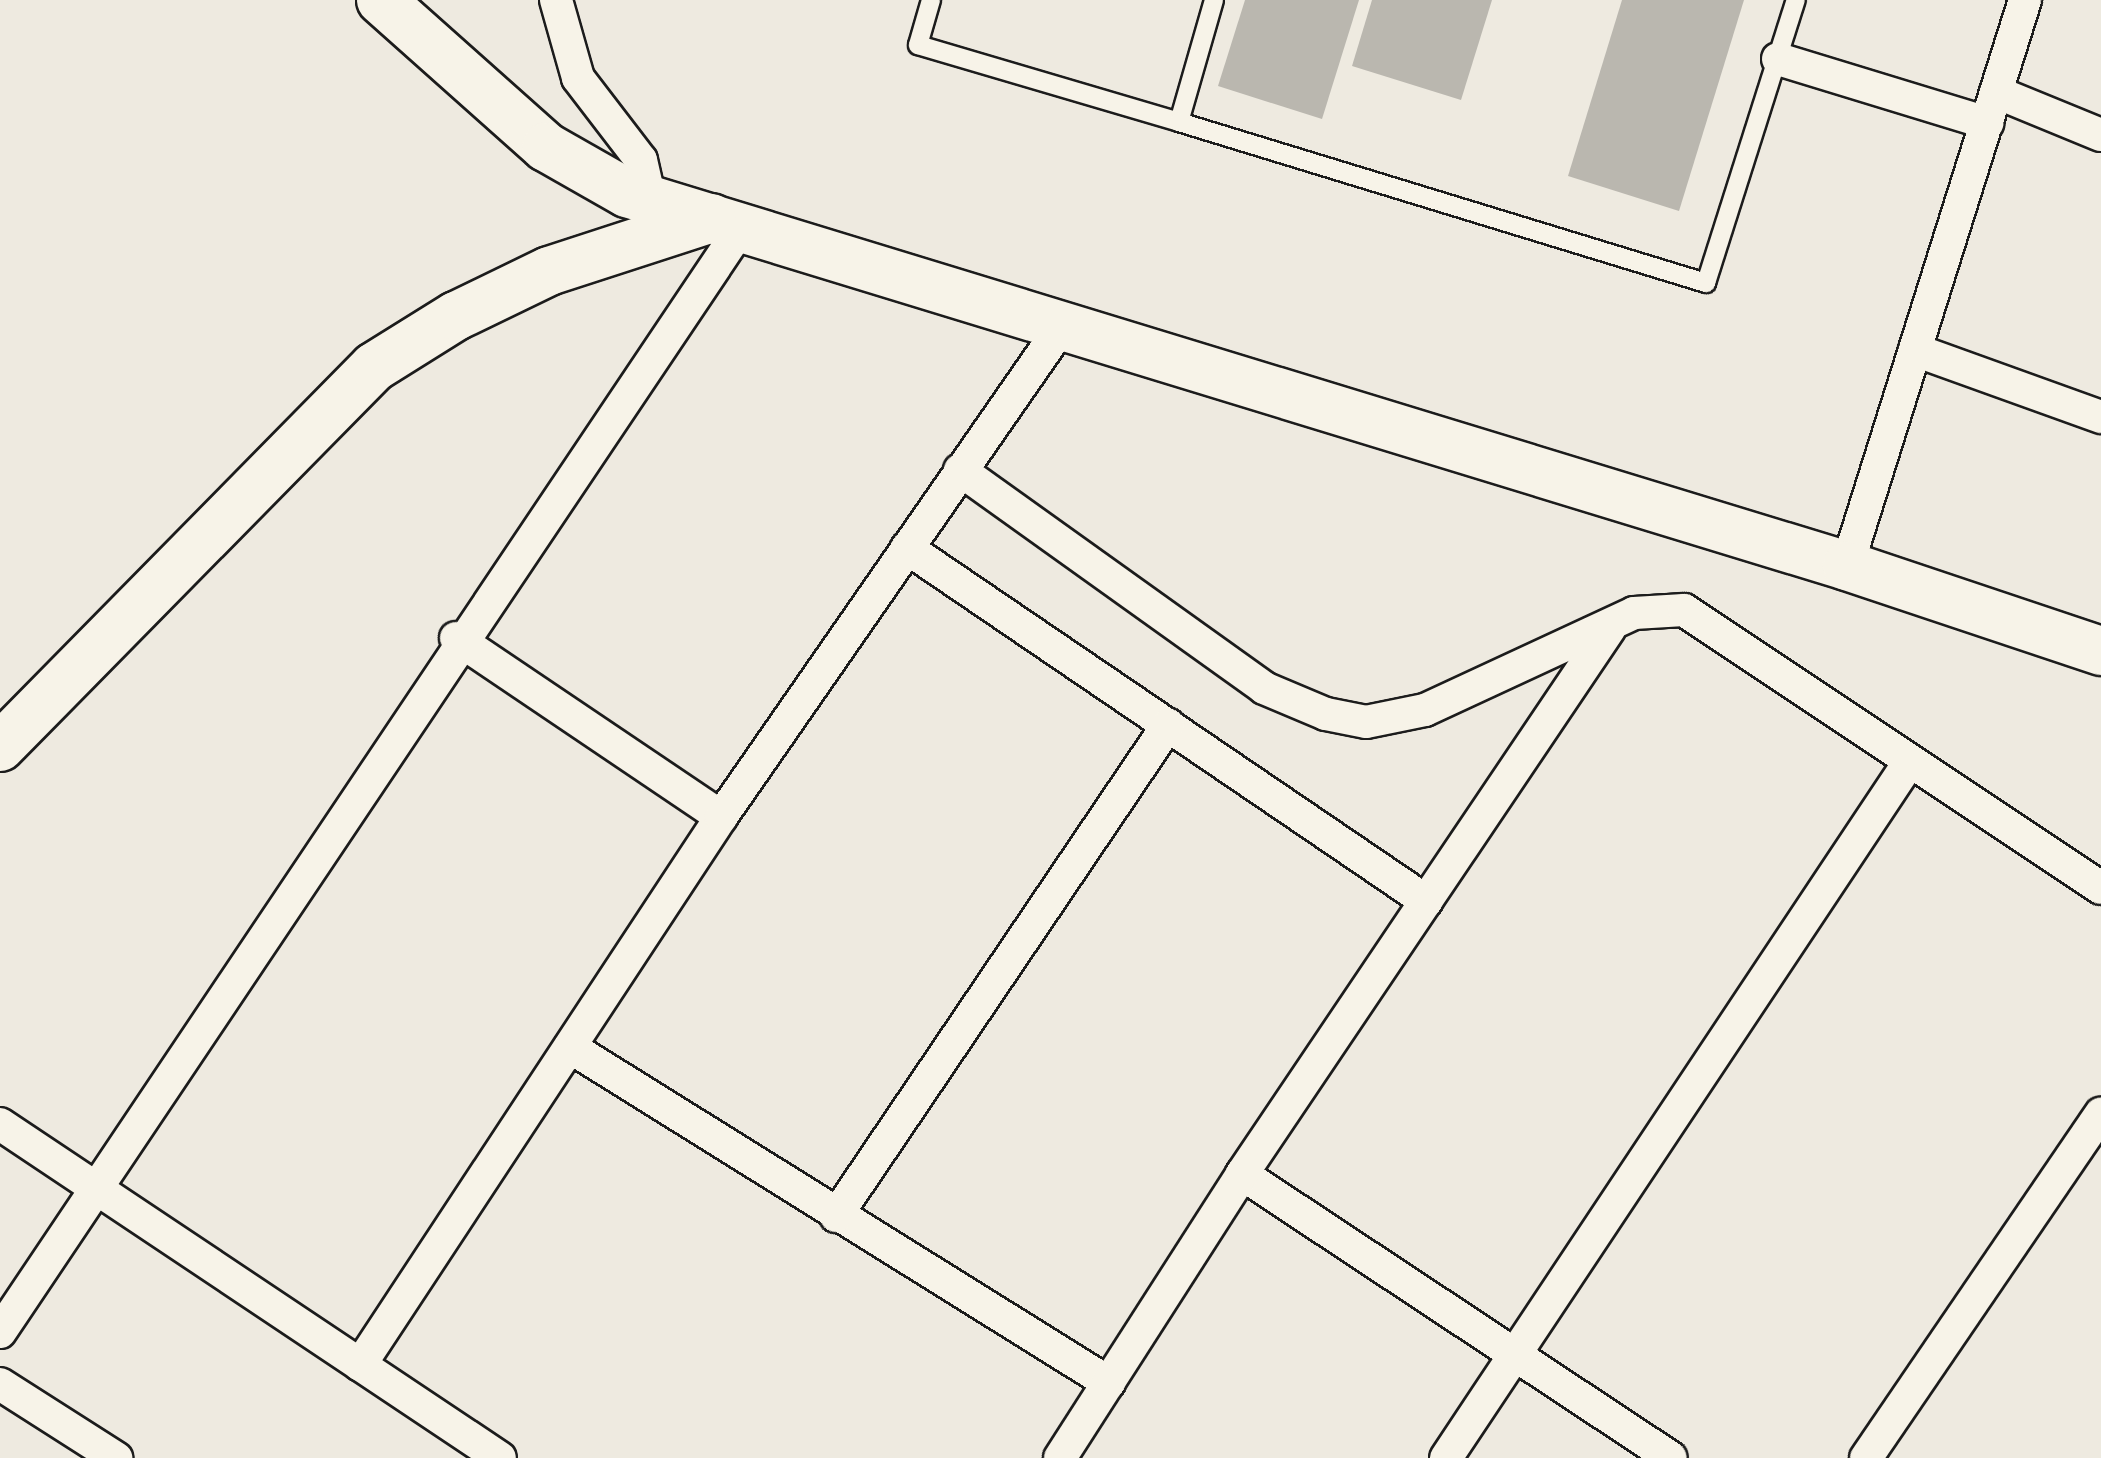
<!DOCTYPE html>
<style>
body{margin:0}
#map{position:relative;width:2101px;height:1458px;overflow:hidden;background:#eeeae0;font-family:Delius,sans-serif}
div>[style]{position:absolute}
.building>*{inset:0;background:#bab7af}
.roads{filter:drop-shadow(2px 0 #1c1c1c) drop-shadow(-2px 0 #1c1c1c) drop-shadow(0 2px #1c1c1c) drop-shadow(0 -2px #1c1c1c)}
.lane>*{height:18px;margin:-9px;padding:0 9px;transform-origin:9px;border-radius:9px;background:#f7f3e8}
.street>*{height:32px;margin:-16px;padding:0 16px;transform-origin:16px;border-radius:16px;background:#f7f3e8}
.secondary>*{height:48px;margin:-24px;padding:0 24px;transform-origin:24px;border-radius:24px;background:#f7f3e8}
span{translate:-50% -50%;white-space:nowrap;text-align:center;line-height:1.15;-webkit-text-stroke:9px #f7f3e8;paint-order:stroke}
</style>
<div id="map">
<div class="building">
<div style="clip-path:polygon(1245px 0,1359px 0,1322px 119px,1218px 86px)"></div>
<div style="clip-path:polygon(1372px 0,1492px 0,1461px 100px,1352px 66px)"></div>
<div style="clip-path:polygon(1622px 0,1744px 0,1679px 211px,1568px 176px)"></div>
</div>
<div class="roads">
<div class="lane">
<div style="left:931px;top:0;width:47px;rotate:106.1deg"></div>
<div style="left:918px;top:45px;width:272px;rotate:16.4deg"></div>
<div style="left:1214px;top:0;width:127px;rotate:106deg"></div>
<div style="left:1179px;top:122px;width:551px;rotate:16.99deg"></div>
<div style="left:1706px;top:283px;width:297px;rotate:-72.4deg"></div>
</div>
<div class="street">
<div style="left:556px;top:0;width:81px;rotate:74.2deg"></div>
<div style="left:578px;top:78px;width:103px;rotate:52.5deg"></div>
<div style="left:641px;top:160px;width:41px;rotate:77.3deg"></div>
<div style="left:1778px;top:59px;width:219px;rotate:17deg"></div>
<div style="left:1996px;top:92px;width:113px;rotate:22.3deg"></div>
<div style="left:1915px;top:350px;width:198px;rotate:19.8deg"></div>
<div style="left:960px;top:470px;width:374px;rotate:35.6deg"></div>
<div style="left:1264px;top:688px;width:67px;rotate:22.8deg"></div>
<div style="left:1326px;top:714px;width:41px;rotate:11.3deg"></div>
<div style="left:1366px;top:722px;width:60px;rotate:-11.5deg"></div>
<div style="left:1425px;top:710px;width:230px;rotate:-24.9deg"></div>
<div style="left:1634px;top:613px;width:50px;rotate:-3.4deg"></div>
<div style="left:1684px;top:610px;width:501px;rotate:33.69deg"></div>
<div style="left:907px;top:548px;width:628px;rotate:34.22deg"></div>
<div style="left:1847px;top:566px;width:593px;rotate:-72.54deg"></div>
<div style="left:456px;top:638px;width:320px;rotate:34deg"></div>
<div style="left:570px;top:1047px;width:635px;rotate:31.94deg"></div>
<div style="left:0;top:1124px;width:601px;rotate:33.74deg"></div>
<div style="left:1242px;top:1174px;width:514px;rotate:33.5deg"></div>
<div style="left:836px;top:1216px;width:593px;rotate:-55.93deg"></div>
<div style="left:0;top:1332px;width:1330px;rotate:-56.13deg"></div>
<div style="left:360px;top:1365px;width:656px;rotate:-56.62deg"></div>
<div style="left:721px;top:817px;width:598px;rotate:-55.22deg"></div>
<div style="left:0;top:1384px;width:138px;rotate:32.5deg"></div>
<div style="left:1060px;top:1458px;width:337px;rotate:-57.3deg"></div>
<div style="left:1242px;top:1174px;width:658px;rotate:-56.02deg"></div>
<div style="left:1446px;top:1458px;width:837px;rotate:-56.35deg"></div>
<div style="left:1866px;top:1458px;width:417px;rotate:-55.7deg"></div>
</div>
<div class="secondary">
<div style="left:381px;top:0;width:221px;rotate:41.7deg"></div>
<div style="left:546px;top:147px;width:93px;rotate:29.6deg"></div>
<div style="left:627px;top:193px;width:1276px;rotate:17deg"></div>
<div style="left:1847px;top:566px;width:268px;rotate:18.5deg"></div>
<div style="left:0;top:747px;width:533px;rotate:-45.46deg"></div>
<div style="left:374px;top:367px;width:97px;rotate:-31.9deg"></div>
<div style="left:456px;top:316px;width:103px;rotate:-25.8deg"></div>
<div style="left:549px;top:271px;width:171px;rotate:-18deg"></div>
</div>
</div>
</div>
